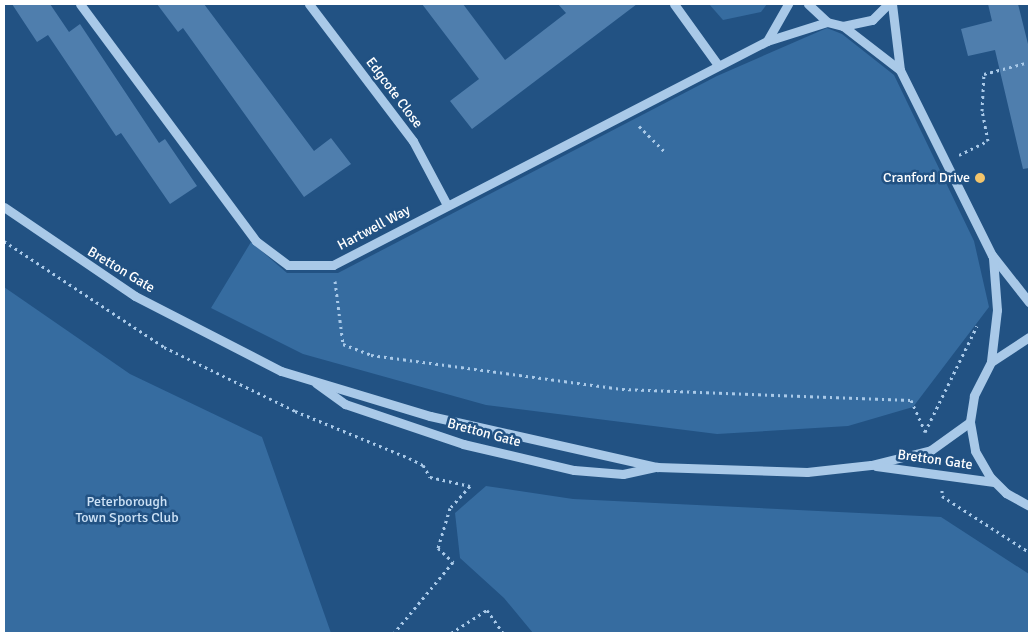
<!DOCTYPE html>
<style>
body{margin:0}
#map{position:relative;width:1033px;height:637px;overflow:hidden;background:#225283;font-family:Signika,sans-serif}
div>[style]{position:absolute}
.green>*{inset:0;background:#366ca0}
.building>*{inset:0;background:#4f7ead}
.path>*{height:3px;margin-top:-1.5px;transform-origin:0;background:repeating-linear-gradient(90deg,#a9c9e8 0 2.5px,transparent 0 6.5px)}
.minor>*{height:9px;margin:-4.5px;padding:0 4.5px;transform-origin:4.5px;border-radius:4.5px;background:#a9c9e8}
.dots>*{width:14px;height:14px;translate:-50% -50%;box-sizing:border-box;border:2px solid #225283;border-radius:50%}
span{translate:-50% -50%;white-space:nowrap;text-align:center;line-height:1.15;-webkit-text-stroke:5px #225283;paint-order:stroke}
.street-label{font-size:14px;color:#fff}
.poi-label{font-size:14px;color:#fff}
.right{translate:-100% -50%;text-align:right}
.park-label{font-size:14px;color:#cde2f6}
.frame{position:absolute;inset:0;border:5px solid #fff;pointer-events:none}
</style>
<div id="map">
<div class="green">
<div style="clip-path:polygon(709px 4px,767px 4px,761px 12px,723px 20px)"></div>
<div style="clip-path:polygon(827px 28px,842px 34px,894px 75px,974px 241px,989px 307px,913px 407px,848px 426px,717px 434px,486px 405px,303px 354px,211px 308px,251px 242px,287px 273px,338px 273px,717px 76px)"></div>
<div style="clip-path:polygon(4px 287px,130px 374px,262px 437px,331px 633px,4px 633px)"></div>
<div style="clip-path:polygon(486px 486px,573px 499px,941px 517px,1029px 574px,1029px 633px,533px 633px,504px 598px,460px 558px,455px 513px)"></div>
</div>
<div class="building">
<div style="clip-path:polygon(12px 4px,50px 4px,69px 32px,80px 24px,159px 143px,165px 139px,197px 186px,170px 204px,121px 133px,116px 136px,48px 35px,37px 42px)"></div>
<div style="clip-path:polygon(157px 4px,204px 4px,314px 151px,331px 138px,351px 164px,304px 197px,183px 28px,178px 32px)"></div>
<div style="clip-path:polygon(422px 4px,463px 4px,505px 60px,566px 13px,558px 4px,637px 4px,472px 129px,450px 101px,479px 79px)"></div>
<div style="clip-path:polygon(988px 4px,1018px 4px,1029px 48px,1029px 168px,1023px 169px,995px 50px,968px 56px,961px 29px,992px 21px)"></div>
</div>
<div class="path">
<div style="left:639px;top:126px;width:37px;rotate:45deg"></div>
<div style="left:959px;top:155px;width:32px;rotate:-26deg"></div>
<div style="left:988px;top:141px;width:31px;rotate:-101deg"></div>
<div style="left:982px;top:111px;width:37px;rotate:-87deg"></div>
<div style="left:984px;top:74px;width:47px;rotate:-14.9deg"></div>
<div style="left:4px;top:241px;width:192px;rotate:33.5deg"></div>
<div style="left:164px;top:347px;width:146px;rotate:26deg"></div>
<div style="left:295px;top:411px;width:123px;rotate:22.4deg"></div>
<div style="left:409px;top:458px;width:16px;rotate:27deg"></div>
<div style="left:423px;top:465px;width:14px;rotate:60deg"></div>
<div style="left:430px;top:477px;width:41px;rotate:12.7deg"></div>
<div style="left:470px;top:486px;width:30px;rotate:132deg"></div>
<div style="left:450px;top:508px;width:42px;rotate:106.7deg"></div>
<div style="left:438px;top:548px;width:21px;rotate:43deg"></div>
<div style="left:453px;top:562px;width:92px;rotate:129.7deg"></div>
<div style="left:335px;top:281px;width:64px;rotate:82.8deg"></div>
<div style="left:343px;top:344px;width:30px;rotate:21deg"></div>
<div style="left:371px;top:355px;width:253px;rotate:7.7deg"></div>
<div style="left:622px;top:389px;width:289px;rotate:2.2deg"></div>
<div style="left:911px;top:400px;width:35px;rotate:66deg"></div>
<div style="left:925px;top:432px;width:118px;rotate:-63.9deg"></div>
<div style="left:942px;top:490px;width:6px;rotate:90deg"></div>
<div style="left:942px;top:496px;width:103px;rotate:32.8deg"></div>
<div style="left:451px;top:633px;width:43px;rotate:-32.6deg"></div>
<div style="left:487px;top:610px;width:28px;rotate:55deg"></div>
</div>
<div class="minor">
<div style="left:80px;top:4px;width:295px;rotate:53.4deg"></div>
<div style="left:256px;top:241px;width:40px;rotate:37deg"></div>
<div style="left:288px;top:265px;width:45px"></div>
<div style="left:333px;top:265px;width:488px;rotate:-27.3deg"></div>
<div style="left:767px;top:41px;width:63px;rotate:-17.6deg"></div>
<div style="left:309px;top:4px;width:172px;rotate:52.8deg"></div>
<div style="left:413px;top:141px;width:72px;rotate:62deg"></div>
<div style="left:674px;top:4px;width:75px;rotate:54.2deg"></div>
<div style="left:808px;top:4px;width:26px;rotate:43deg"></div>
<div style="left:827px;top:22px;width:16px;rotate:14deg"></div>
<div style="left:843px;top:26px;width:30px;rotate:-12deg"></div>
<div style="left:872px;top:20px;width:23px;rotate:-45deg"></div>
<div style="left:892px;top:4px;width:66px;rotate:83.1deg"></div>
<div style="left:900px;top:70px;width:207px;rotate:63.6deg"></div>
<div style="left:992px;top:255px;width:60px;rotate:51.8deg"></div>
<div style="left:843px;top:26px;width:72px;rotate:37.7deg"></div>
<div style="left:767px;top:41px;width:43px;rotate:-60.4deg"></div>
<div style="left:4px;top:207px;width:158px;rotate:34.2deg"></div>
<div style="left:135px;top:296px;width:164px;rotate:27.2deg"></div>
<div style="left:281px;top:371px;width:156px;rotate:16.8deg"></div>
<div style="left:430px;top:416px;width:233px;rotate:12.7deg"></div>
<div style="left:1029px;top:337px;width:45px;rotate:146.7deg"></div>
<div style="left:991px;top:362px;width:38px;rotate:117deg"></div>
<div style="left:974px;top:396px;width:26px;rotate:99deg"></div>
<div style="left:970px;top:422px;width:29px;rotate:80deg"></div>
<div style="left:975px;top:451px;width:30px;rotate:60deg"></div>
<div style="left:990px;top:477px;width:23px;rotate:45deg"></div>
<div style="left:1006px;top:493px;width:26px;rotate:29deg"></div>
<div style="left:991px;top:361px;width:51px;rotate:-83.3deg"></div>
<div style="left:997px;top:310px;width:52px;rotate:-94.4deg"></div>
<div style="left:316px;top:383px;width:36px;rotate:36deg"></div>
<div style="left:345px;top:404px;width:125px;rotate:18.7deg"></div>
<div style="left:463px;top:444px;width:114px;rotate:13.2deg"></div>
<div style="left:574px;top:470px;width:49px;rotate:4.7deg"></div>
<div style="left:623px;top:474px;width:35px;rotate:-12deg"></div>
<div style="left:657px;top:467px;width:150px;rotate:1.9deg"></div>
<div style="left:807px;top:472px;width:64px;rotate:-6.2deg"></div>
<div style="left:871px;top:465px;width:62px;rotate:-14deg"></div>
<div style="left:931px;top:450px;width:48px;rotate:-35.7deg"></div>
<div style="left:876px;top:466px;width:119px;rotate:7.7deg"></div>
</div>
<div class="dots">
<div style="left:980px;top:178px;background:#f4c56b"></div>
</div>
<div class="street-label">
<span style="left:394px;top:93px;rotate:53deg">Edgcote Close</span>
<span style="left:374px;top:228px;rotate:-28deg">Hartwell Way</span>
<span style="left:121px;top:270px;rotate:31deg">Bretton Gate</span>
<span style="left:484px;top:433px;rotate:15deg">Bretton Gate</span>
<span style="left:935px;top:460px;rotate:8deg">Bretton Gate</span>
</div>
<div class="poi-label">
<span class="right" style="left:970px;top:178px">Cranford Drive</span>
</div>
<div class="park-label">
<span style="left:127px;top:510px">Peterborough<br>Town Sports Club</span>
</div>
<div class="frame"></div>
</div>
